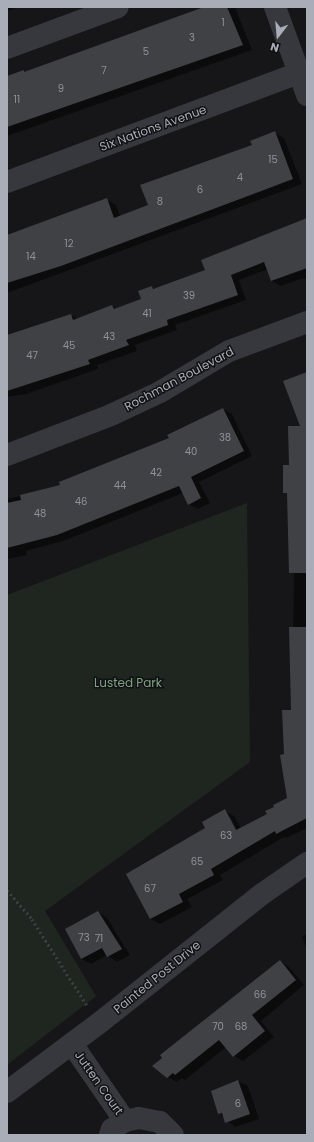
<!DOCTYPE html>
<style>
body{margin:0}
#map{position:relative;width:314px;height:1142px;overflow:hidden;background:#161618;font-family:Poppins,sans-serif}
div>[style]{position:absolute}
.green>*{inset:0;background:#1e261f}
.shadow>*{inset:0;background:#0007}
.building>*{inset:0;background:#404145}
.path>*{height:2.5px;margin-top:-1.25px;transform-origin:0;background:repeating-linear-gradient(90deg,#3d3f44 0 2px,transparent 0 5px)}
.minor>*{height:22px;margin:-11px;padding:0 11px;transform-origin:11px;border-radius:11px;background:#37383d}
span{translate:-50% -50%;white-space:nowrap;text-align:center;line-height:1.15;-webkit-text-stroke:3px #111113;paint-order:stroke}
.number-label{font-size:10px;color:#8e929b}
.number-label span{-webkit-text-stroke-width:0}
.street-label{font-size:12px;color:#a8adb8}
.park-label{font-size:12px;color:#7fa381}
.frame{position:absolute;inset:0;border:8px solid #a8adb8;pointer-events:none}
.north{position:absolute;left:258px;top:16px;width:40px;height:40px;-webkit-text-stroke:3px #111113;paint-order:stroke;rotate:196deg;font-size:11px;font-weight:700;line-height:16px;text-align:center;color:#a8adb8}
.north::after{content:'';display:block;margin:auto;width:14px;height:18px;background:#a8adb8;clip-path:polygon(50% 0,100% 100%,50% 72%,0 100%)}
</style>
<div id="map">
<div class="green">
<div style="clip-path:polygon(247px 503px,250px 762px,45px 911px,96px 996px,7px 1065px,7px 595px)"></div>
</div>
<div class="shadow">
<div style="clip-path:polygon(7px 7px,19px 7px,7px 11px)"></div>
<div style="clip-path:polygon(201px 7px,235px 7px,252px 50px,7px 136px,7px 79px,202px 9px)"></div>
<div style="clip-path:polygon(275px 133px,284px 138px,302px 184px,7px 293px,7px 237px,106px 199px,116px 205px,120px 216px,149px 206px)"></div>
<div style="clip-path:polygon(307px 219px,307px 280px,304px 278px,281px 286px,272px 281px,268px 269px,239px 280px,246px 300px,175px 325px,177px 330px,135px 345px,137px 351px,97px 365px,98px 369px,26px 394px,7px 397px,7px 348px,71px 315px,78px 319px,112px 306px,117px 309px,142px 300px,152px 287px,156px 289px,206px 271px)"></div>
<div style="clip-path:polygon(evenodd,307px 375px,307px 828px,286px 838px,284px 837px,220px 875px,223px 880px,187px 899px,192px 907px,160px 924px,151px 919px,128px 874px,206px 828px,225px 811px,234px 816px,241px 829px,268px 815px,288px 798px,285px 755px,292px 711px,294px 574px,290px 572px,288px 494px,284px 492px,302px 427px,307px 375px,228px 817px,230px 817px,239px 834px,238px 835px,228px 817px)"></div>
<div style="clip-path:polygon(223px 409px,232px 414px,252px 456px,199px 482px,210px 503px,198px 509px,188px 504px,183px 493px,66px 540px,26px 551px,27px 555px,7px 559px,7px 499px,62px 486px,171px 439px)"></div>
<div style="clip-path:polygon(98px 912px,107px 918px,130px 955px,117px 962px,107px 955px,91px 964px,82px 959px,66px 929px)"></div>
<div style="clip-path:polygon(307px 934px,307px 950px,302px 936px)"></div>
<div style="clip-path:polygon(280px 961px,289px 967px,304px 985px,261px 1021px,274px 1037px,243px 1061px,234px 1056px,226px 1047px,185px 1080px,182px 1078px,177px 1082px,168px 1077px,163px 1058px)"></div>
<div style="clip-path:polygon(238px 1081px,248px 1086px,259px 1119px,235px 1127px,219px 1113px,212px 1092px)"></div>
</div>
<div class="building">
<div style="clip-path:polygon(204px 7px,227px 7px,243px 45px,7px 127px,7px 76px,24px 70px,24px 72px)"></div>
<div style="clip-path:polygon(275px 131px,293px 179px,61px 266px,7px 283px,7px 235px,107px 198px,114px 218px,148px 205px,140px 185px,252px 145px,250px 141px)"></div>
<div style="clip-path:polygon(307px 218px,307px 268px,271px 281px,264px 262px,231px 275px,238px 295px,167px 320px,168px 325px,126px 340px,129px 345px,88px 360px,90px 364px,7px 391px,7px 335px,71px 314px,73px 320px,112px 305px,114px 309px,141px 299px,138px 291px,152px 286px,153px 289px,205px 270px,201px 260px)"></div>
<div style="clip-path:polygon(307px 372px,307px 573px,289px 573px,287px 493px,283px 493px,283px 465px,289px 465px,288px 426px,300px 426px,283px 381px)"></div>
<div style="clip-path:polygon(223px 408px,244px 451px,191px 477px,201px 498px,188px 505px,179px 486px,57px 535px,7px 548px,7px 503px,21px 500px,20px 495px,60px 485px,59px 482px,169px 438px,167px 435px)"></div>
<div style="clip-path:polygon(289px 627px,307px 627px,307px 818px,276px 834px,275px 831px,211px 869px,214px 875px,179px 894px,183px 902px,150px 919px,126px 874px,205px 828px,202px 822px,225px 809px,236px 830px,267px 814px,265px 811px,274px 807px,273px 805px,287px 798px,280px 755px,284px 754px,282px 710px,291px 710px)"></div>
<div style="clip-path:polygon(98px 911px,122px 949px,107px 957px,102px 948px,81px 959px,65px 929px)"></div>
<div style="clip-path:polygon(280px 960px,296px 980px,252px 1015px,265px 1031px,233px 1057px,219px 1040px,175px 1075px,173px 1073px,167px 1078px,152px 1066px,162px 1058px,160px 1055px)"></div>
<div style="clip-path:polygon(238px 1080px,250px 1114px,225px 1123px,222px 1113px,218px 1114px,211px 1091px)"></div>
</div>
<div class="path">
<div style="left:7px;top:890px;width:38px;rotate:49deg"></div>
<div style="left:32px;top:919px;width:104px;rotate:57.5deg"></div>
</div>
<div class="minor">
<div style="left:275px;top:7px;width:94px;rotate:70deg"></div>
<div style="left:7px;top:48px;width:118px;rotate:-20.3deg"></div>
<div style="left:7px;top:182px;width:312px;rotate:-20.5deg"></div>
<div style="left:7px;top:455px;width:111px;rotate:-21deg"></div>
<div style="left:111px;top:415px;width:54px;rotate:-25.1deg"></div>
<div style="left:160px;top:392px;width:80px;rotate:-30.7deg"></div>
<div style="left:229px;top:351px;width:83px;rotate:-20.4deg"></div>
<div style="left:72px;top:1044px;width:93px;rotate:55.5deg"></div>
<div style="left:7px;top:1092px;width:114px;rotate:-36.8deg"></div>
<div style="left:98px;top:1024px;width:209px;rotate:-38.4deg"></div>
<div style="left:262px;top:894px;width:55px;rotate:-34.6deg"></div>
<div style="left:110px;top:1135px;width:6px;rotate:-72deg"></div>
<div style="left:112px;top:1129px;width:15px;rotate:-32deg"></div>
<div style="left:125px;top:1121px;width:14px;rotate:-12deg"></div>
<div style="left:139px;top:1118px;width:21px;rotate:11deg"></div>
<div style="left:160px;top:1122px;width:18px;rotate:45deg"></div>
</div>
<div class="number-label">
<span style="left:223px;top:23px">1</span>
<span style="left:192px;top:38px">3</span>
<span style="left:146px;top:52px">5</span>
<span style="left:104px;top:71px">7</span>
<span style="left:61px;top:89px">9</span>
<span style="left:17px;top:100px">11</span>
<span style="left:273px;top:160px">15</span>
<span style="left:240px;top:178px">4</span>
<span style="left:200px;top:190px">6</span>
<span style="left:160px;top:202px">8</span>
<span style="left:69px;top:244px">12</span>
<span style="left:31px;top:257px">14</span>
<span style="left:189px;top:296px">39</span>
<span style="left:147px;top:314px">41</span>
<span style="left:109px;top:337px">43</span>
<span style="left:69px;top:346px">45</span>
<span style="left:32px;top:356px">47</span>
<span style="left:225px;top:438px">38</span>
<span style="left:191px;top:452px">40</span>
<span style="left:156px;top:473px">42</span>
<span style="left:120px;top:486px">44</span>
<span style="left:81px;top:502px">46</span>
<span style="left:40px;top:514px">48</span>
<span style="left:226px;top:836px">63</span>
<span style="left:197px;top:862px">65</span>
<span style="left:150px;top:889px">67</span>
<span style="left:84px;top:938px">73</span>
<span style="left:99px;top:939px">71</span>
<span style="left:260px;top:995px">66</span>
<span style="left:218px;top:1027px">70</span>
<span style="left:241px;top:1027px">68</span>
<span style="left:238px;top:1104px">6</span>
</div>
<div class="street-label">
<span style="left:153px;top:128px;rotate:-20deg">Six Nations Avenue</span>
<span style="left:179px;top:379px;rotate:-28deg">Rochman Boulevard</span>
<span style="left:157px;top:977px;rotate:-39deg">Painted Post Drive</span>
<span style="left:99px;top:1083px;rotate:55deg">Jutten Court</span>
</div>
<div class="park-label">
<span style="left:128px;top:683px">Lusted Park</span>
</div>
<div class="frame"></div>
<div class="north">N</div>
</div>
